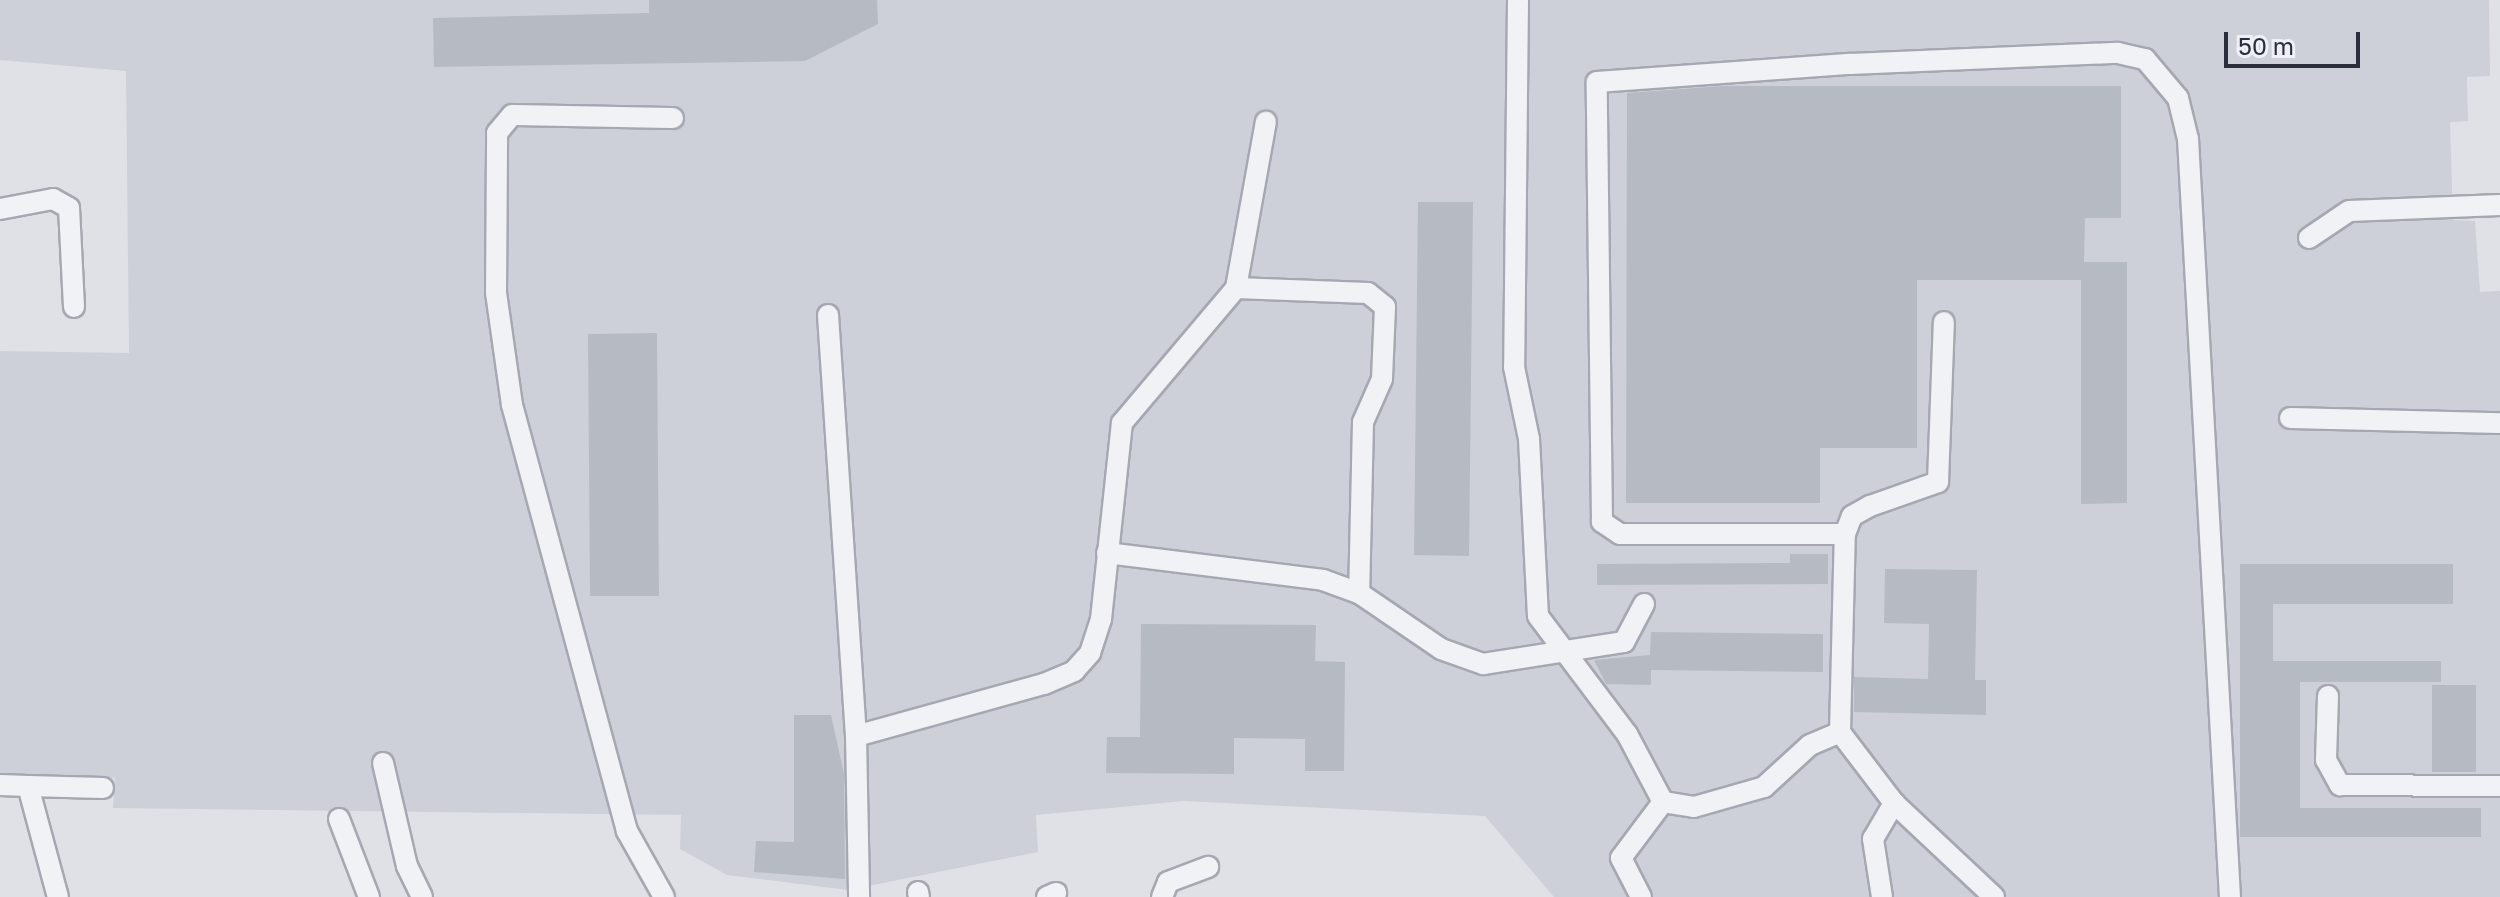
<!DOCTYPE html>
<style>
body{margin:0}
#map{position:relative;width:2500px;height:897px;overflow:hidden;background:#dfe1e7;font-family:"Golos Text",sans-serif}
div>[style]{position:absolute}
.built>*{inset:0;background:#cdd0d9}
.building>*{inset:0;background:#b6bac3}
.roads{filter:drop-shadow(2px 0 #a5a8b1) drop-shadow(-2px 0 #a5a8b1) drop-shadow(0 2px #a5a8b1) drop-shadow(0 -2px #a5a8b1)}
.minor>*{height:20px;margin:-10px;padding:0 10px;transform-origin:10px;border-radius:10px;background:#f1f2f6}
span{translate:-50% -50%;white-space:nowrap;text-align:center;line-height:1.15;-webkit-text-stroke:6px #eef0f5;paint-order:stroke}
.scale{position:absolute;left:2224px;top:32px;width:136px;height:36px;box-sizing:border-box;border:4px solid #292f3d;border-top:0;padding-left:10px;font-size:24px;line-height:28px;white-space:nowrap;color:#292f3d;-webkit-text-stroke:6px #eef0f5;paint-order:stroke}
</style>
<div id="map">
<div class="built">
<div style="clip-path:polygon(0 0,2489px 0,2490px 76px,2467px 77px,2468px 121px,2450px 122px,2453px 220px,2475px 221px,2480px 292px,2500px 291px,2500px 897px,1554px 897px,1485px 816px,1184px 801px,1036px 815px,1038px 852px,848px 890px,727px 875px,680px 849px,681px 815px,113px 808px,115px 778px,0 774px,0 351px,129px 353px,126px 71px,0 60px)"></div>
</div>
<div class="building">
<div style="clip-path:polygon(649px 0,877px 0,878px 24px,805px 61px,434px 67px,433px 18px,649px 13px)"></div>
<div style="clip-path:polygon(1723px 86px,2121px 86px,2121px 218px,2085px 218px,2084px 262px,2127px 262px,2127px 503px,2081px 504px,2081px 280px,1917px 280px,1917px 448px,1820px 448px,1820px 503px,1626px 503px,1627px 93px)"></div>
<div style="clip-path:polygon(1418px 202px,1473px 202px,1469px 556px,1414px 555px)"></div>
<div style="clip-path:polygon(657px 333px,659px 596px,590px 596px,588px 334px)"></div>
<div style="clip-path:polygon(1790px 554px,1828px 554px,1828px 584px,1597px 585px,1597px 564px,1790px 563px)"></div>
<div style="clip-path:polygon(2240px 564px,2453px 564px,2453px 604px,2273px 604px,2273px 661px,2441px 661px,2441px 682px,2300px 682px,2300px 808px,2481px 808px,2481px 837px,2240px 837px)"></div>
<div style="clip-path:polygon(1885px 569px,1977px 570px,1975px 680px,1986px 680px,1986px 715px,1854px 712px,1854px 677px,1928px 679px,1929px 624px,1884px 623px)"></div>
<div style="clip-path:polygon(1141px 624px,1316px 625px,1315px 661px,1345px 662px,1344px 771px,1305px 771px,1305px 739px,1234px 738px,1234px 774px,1106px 773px,1107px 737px,1140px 737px)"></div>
<div style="clip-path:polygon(1651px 632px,1823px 634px,1823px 672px,1651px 670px,1651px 685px,1606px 684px,1594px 660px,1650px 655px)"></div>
<div style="clip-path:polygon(2432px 685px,2476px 685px,2476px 772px,2432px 772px)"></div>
<div style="clip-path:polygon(794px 715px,831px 715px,844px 774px,845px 879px,754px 872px,756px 841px,794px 842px)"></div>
</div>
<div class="roads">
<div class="minor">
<div style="left:1518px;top:0;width:367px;rotate:90.6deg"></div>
<div style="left:1514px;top:367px;width:74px;rotate:78.2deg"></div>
<div style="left:1529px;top:439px;width:177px;rotate:87.1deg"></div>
<div style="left:1538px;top:616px;width:148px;rotate:53deg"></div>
<div style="left:1627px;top:734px;width:77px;rotate:62.1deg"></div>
<div style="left:1663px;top:802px;width:31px;rotate:9deg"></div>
<div style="left:1694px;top:807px;width:73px;rotate:-15.9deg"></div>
<div style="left:1764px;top:787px;width:62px;rotate:-42.4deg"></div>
<div style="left:1810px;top:745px;width:33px;rotate:-23deg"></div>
<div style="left:0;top:209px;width:54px;rotate:-10.7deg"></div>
<div style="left:53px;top:199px;width:18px;rotate:29deg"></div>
<div style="left:69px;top:208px;width:99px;rotate:87.1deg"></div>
<div style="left:2309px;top:238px;width:48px;rotate:-34deg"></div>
<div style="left:2349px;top:211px;width:151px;rotate:-2.3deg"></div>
<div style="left:1236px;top:288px;width:132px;rotate:2.2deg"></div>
<div style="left:1368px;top:293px;width:22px;rotate:39deg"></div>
<div style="left:1385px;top:307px;width:72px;rotate:92.4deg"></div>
<div style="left:1382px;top:379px;width:47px;rotate:113.8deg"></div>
<div style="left:1363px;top:422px;width:171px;rotate:91.3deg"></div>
<div style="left:828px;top:315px;width:422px;rotate:86.2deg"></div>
<div style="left:856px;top:736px;width:161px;rotate:88.9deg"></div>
<div style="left:2290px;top:418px;width:210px;rotate:1.4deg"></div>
<div style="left:1845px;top:534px;width:225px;rotate:180deg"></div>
<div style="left:1620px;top:534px;width:22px;rotate:-146deg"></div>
<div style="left:1602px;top:522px;width:440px;rotate:-90.7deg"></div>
<div style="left:1597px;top:82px;width:254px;rotate:-4.1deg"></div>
<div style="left:1850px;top:64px;width:268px;rotate:-2.4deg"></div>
<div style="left:2118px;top:53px;width:28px;rotate:13deg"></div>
<div style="left:2145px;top:59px;width:51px;rotate:49.8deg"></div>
<div style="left:2178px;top:98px;width:42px;rotate:76.3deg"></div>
<div style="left:2188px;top:139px;width:759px;rotate:86.83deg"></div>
<div style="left:1107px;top:553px;width:218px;rotate:7.1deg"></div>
<div style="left:1323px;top:580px;width:38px;rotate:20deg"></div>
<div style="left:1359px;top:593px;width:99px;rotate:34.3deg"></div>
<div style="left:1441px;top:649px;width:45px;rotate:19.7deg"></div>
<div style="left:1483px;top:664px;width:143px;rotate:-8.9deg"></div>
<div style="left:1624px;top:642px;width:43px;rotate:-62.2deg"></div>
<div style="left:2328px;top:696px;width:64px;rotate:91.8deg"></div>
<div style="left:2326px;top:760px;width:29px;rotate:61deg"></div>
<div style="left:2340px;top:785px;width:160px;rotate:0.4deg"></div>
<div style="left:856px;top:736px;width:195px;rotate:-15.5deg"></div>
<div style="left:1044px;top:684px;width:33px;rotate:-23deg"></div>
<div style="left:1074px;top:671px;width:24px;rotate:-48deg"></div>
<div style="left:1090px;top:653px;width:36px;rotate:-72deg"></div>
<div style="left:1101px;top:619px;width:197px;rotate:-83.9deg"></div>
<div style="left:1122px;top:423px;width:177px;rotate:-49.8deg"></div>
<div style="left:1236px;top:288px;width:169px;rotate:-79.8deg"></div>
<div style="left:383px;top:763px;width:106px;rotate:76.9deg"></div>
<div style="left:407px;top:866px;width:34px;rotate:64deg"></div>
<div style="left:0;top:785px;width:28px;rotate:2deg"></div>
<div style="left:28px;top:786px;width:115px;rotate:74.9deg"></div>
<div style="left:28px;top:786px;width:75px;rotate:1.5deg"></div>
<div style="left:1894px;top:803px;width:89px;rotate:-127.3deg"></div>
<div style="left:1840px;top:732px;width:198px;rotate:-88.6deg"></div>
<div style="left:1845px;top:534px;width:19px;rotate:-69deg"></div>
<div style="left:1852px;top:516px;width:21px;rotate:-29deg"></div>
<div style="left:1870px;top:506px;width:72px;rotate:-19.4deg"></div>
<div style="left:1938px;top:482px;width:160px;rotate:-87.9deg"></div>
<div style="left:339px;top:819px;width:84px;rotate:69deg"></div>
<div style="left:918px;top:892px;width:5px;rotate:79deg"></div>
<div style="left:664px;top:897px;width:76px;rotate:-119.3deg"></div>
<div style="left:627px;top:831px;width:441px;rotate:-105.1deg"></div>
<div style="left:512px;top:405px;width:113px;rotate:-98.1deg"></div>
<div style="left:496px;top:293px;width:160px;rotate:-89.6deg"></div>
<div style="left:497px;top:133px;width:23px;rotate:-50deg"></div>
<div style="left:512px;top:115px;width:161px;rotate:1.1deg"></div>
<div style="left:1047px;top:897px;width:10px;rotate:-24deg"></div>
<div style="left:1162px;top:897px;width:16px;rotate:-68deg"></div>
<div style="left:1168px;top:882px;width:43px;rotate:-20.6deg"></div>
<div style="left:1641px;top:897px;width:44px;rotate:-117.1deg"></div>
<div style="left:1621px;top:858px;width:70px;rotate:-53.1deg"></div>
<div style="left:1882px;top:897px;width:59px;rotate:-98.8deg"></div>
<div style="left:1873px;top:839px;width:42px;rotate:-59.7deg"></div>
<div style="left:1894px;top:803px;width:137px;rotate:43.2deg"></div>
</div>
</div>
<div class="scale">50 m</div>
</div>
